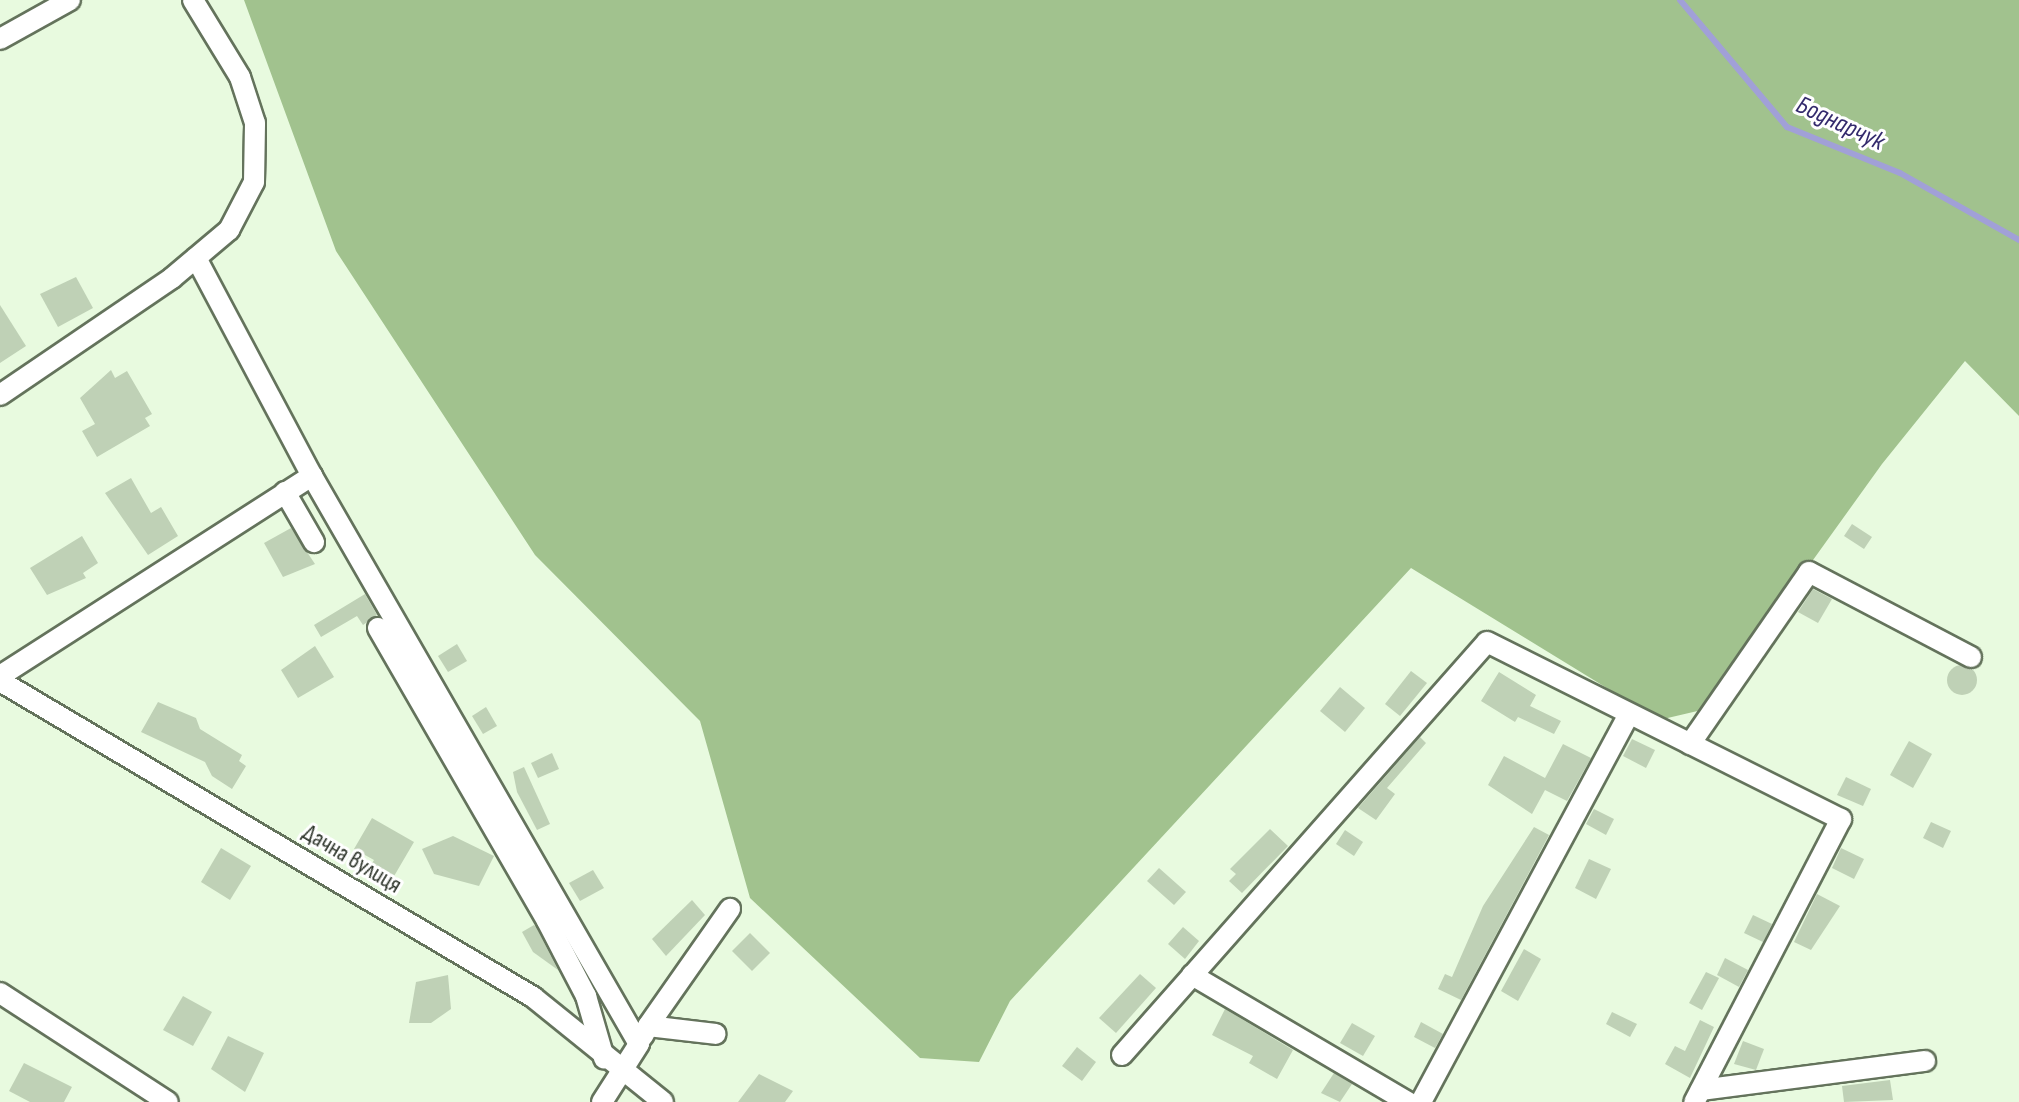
<!DOCTYPE html>
<meta charset="utf-8">
<style>
body{margin:0}
#map{position:relative;width:2019px;height:1102px;overflow:hidden;background:#e8fadf;font-family:"Sofia Sans Condensed",sans-serif}
div>[style]{position:absolute}
.forest>*{inset:0;background:#a1c28e}
.stream>*{height:6px;margin:-3px;padding:0 3px;transform-origin:3px;border-radius:3px;background:#a1a0d7}
.building>*{inset:0;background:#bfd1b6}
.round{border-radius:50%}
.roads{filter:drop-shadow(2px 0 #64735c) drop-shadow(-2px 0 #64735c) drop-shadow(0 2px #64735c) drop-shadow(0 -2px #64735c)}
.minor>*{height:20px;margin:-10px;padding:0 10px;transform-origin:10px;border-radius:10px;background:#fff}
span{translate:-50% -50%;white-space:nowrap;text-align:center;line-height:1.15;-webkit-text-stroke:6px #fff;paint-order:stroke}
.street-label{font-size:24px;color:#2e352b}
.water-label{font-size:26px;color:#342b6d;font-style:italic}
</style>
<div id="map">
<div class="forest">
<div style="clip-path:polygon(244px 0,2019px 0,2019px 416px,1965px 361px,1882px 464px,1706px 709px,1659px 720px,1411px 568px,1010px 1001px,979px 1062px,920px 1058px,750px 898px,700px 721px,535px 555px,336px 251px)"></div>
</div>
<div class="stream">
<div style="left:1680px;top:0;width:166px;rotate:49.9deg"></div>
<div style="left:1787px;top:127px;width:122px;rotate:22.2deg"></div>
<div style="left:1900px;top:173px;width:137px;rotate:29.4deg"></div>
</div>
<div class="building">
<div style="clip-path:polygon(76px 277px,93px 308px,58px 327px,40px 294px)"></div>
<div style="clip-path:polygon(0 305px,26px 346px,0 363px)"></div>
<div style="clip-path:polygon(111px 370px,115px 378px,127px 371px,152px 414px,145px 418px,150px 426px,97px 457px,82px 431px,95px 424px,80px 398px)"></div>
<div style="clip-path:polygon(131px 478px,151px 513px,161px 507px,178px 536px,148px 555px,105px 493px)"></div>
<div style="clip-path:polygon(1852px 524px,1872px 537px,1864px 549px,1844px 536px)"></div>
<div style="clip-path:polygon(291px 528px,315px 564px,283px 577px,264px 543px)"></div>
<div style="clip-path:polygon(82px 536px,98px 563px,83px 573px,86px 578px,47px 595px,30px 568px)"></div>
<div style="clip-path:polygon(1813px 589px,1832px 599px,1818px 623px,1798px 612px)"></div>
<div style="clip-path:polygon(365px 594px,377px 615px,363px 625px,357px 616px,321px 637px,314px 625px)"></div>
<div style="clip-path:polygon(457px 644px,467px 661px,448px 672px,438px 656px)"></div>
<div style="clip-path:polygon(315px 646px,334px 677px,298px 698px,281px 670px)"></div>
<div class="round" style="left:1947px;top:665px;width:30px;height:30px"></div>
<div style="clip-path:polygon(1411px 671px,1427px 683px,1400px 716px,1385px 704px)"></div>
<div style="clip-path:polygon(1499px 672px,1536px 695px,1530px 706px,1561px 721px,1554px 734px,1518px 717px,1515px 722px,1481px 701px)"></div>
<div style="clip-path:polygon(1340px 687px,1365px 708px,1345px 732px,1320px 711px)"></div>
<div style="clip-path:polygon(158px 702px,196px 718px,200px 729px,242px 755px,239px 761px,246px 766px,232px 789px,212px 776px,205px 762px,141px 732px)"></div>
<div style="clip-path:polygon(486px 707px,497px 726px,483px 734px,472px 716px)"></div>
<div style="clip-path:polygon(1420px 737px,1426px 743px,1387px 788px,1395px 794px,1376px 820px,1358px 808px)"></div>
<div style="clip-path:polygon(1632px 739px,1655px 750px,1646px 768px,1623px 756px)"></div>
<div style="clip-path:polygon(1909px 741px,1932px 754px,1913px 788px,1890px 775px)"></div>
<div style="clip-path:polygon(1563px 744px,1591px 758px,1567px 801px,1545px 790px,1532px 814px,1488px 785px,1504px 756px,1545px 778px)"></div>
<div style="clip-path:polygon(552px 753px,559px 769px,538px 778px,531px 763px)"></div>
<div style="clip-path:polygon(524px 767px,550px 824px,537px 830px,517px 792px,513px 772px)"></div>
<div style="clip-path:polygon(1846px 777px,1871px 789px,1863px 806px,1837px 795px)"></div>
<div style="clip-path:polygon(1594px 809px,1614px 819px,1606px 835px,1586px 824px)"></div>
<div style="clip-path:polygon(372px 818px,414px 842px,390px 883px,368px 870px,374px 860px,354px 849px)"></div>
<div style="clip-path:polygon(1931px 822px,1951px 831px,1943px 848px,1923px 838px)"></div>
<div style="clip-path:polygon(1534px 827px,1549px 835px,1461px 1000px,1438px 989px,1445px 974px,1452px 977px,1483px 906px)"></div>
<div style="clip-path:polygon(1270px 829px,1288px 846px,1242px 893px,1229px 881px,1236px 874px,1230px 869px)"></div>
<div style="clip-path:polygon(1345px 830px,1363px 842px,1354px 856px,1336px 844px)"></div>
<div style="clip-path:polygon(453px 836px,494px 856px,479px 886px,434px 874px,422px 849px)"></div>
<div style="clip-path:polygon(221px 848px,251px 866px,230px 900px,201px 882px)"></div>
<div style="clip-path:polygon(1841px 848px,1864px 859px,1854px 879px,1832px 868px)"></div>
<div style="clip-path:polygon(1589px 859px,1611px 869px,1596px 899px,1575px 888px)"></div>
<div style="clip-path:polygon(1159px 868px,1186px 892px,1174px 905px,1147px 881px)"></div>
<div style="clip-path:polygon(593px 870px,604px 888px,580px 901px,569px 883px)"></div>
<div style="clip-path:polygon(1817px 894px,1840px 906px,1811px 950px,1794px 942px)"></div>
<div style="clip-path:polygon(692px 900px,705px 915px,666px 956px,652px 939px)"></div>
<div style="clip-path:polygon(1753px 915px,1772px 924px,1763px 942px,1744px 933px)"></div>
<div style="clip-path:polygon(534px 925px,536px 927px,558px 970px,533px 952px,522px 932px)"></div>
<div style="clip-path:polygon(1183px 927px,1199px 941px,1185px 959px,1168px 944px)"></div>
<div style="clip-path:polygon(750px 933px,770px 953px,752px 971px,732px 951px)"></div>
<div style="clip-path:polygon(1524px 949px,1541px 959px,1518px 1001px,1501px 991px)"></div>
<div style="clip-path:polygon(1725px 958px,1748px 970px,1739px 987px,1717px 975px)"></div>
<div style="clip-path:polygon(1706px 972px,1719px 978px,1702px 1010px,1689px 1003px)"></div>
<div style="clip-path:polygon(1140px 974px,1156px 988px,1116px 1033px,1099px 1018px)"></div>
<div style="clip-path:polygon(448px 975px,451px 1009px,431px 1023px,409px 1023px,416px 982px)"></div>
<div style="clip-path:polygon(183px 996px,212px 1012px,193px 1046px,163px 1030px)"></div>
<div style="clip-path:polygon(1225px 1009px,1293px 1050px,1277px 1079px,1249px 1063px,1253px 1056px,1212px 1035px)"></div>
<div style="clip-path:polygon(1612px 1012px,1637px 1024px,1630px 1037px,1606px 1024px)"></div>
<div style="clip-path:polygon(1700px 1020px,1714px 1027px,1690px 1078px,1665px 1064px,1675px 1046px,1685px 1051px)"></div>
<div style="clip-path:polygon(1421px 1022px,1443px 1034px,1435px 1048px,1414px 1037px)"></div>
<div style="clip-path:polygon(1352px 1023px,1375px 1036px,1363px 1056px,1340px 1043px)"></div>
<div style="clip-path:polygon(228px 1036px,264px 1053px,245px 1092px,211px 1069px)"></div>
<div style="clip-path:polygon(1743px 1041px,1764px 1049px,1756px 1070px,1734px 1064px)"></div>
<div style="clip-path:polygon(1077px 1047px,1096px 1062px,1082px 1081px,1062px 1066px)"></div>
<div style="clip-path:polygon(24px 1063px,72px 1087px,64px 1102px,30px 1102px,9px 1091px)"></div>
<div style="clip-path:polygon(1334px 1073px,1352px 1084px,1340px 1102px,1321px 1093px)"></div>
<div style="clip-path:polygon(759px 1074px,793px 1091px,785px 1102px,738px 1102px)"></div>
<div style="clip-path:polygon(1890px 1080px,1893px 1100px,1844px 1102px,1842px 1086px)"></div>
</div>
<div class="roads">
<div class="minor">
<div style="left:0;top:39px;width:80px;rotate:-29.1deg"></div>
<div style="left:0;top:395px;width:208px;rotate:-34.2deg"></div>
<div style="left:172px;top:278px;width:75px;rotate:-40.1deg"></div>
<div style="left:229px;top:230px;width:54px;rotate:-62.5deg"></div>
<div style="left:254px;top:182px;width:59px;rotate:-89deg"></div>
<div style="left:255px;top:123px;width:48px;rotate:-108.1deg"></div>
<div style="left:240px;top:77px;width:90px;rotate:-121.4deg"></div>
<div style="left:312px;top:476px;width:655px;rotate:60.07deg"></div>
<div style="left:639px;top:1044px;width:69px;rotate:122.5deg"></div>
<div style="left:285px;top:492px;width:58px;rotate:59.9deg"></div>
<div style="left:378px;top:628px;width:338px;rotate:60deg"></div>
<div style="left:547px;top:921px;width:85px;rotate:62.5deg"></div>
<div style="left:586px;top:996px;width:65px;rotate:73.8deg"></div>
<div style="left:0;top:676px;width:371px;rotate:-32.7deg"></div>
<div style="left:312px;top:476px;width:247px;rotate:-118deg"></div>
<div style="left:0;top:681px;width:620px;rotate:30.66deg"></div>
<div style="left:533px;top:997px;width:167px;rotate:38.9deg"></div>
<div style="left:1690px;top:744px;width:209px;rotate:-55.3deg"></div>
<div style="left:1809px;top:572px;width:183px;rotate:27.7deg"></div>
<div style="left:1192px;top:975px;width:251px;rotate:30.5deg"></div>
<div style="left:0;top:993px;width:200px;rotate:33deg"></div>
<div style="left:648px;top:1026px;width:143px;rotate:-55deg"></div>
<div style="left:643px;top:1036px;width:11px;rotate:-63deg"></div>
<div style="left:648px;top:1026px;width:68px;rotate:6.7deg"></div>
<div style="left:1122px;top:1055px;width:551px;rotate:-48.53deg"></div>
<div style="left:1487px;top:642px;width:396px;rotate:26.6deg"></div>
<div style="left:1841px;top:819px;width:319px;rotate:117.4deg"></div>
<div style="left:1701px;top:1090px;width:226px;rotate:-7.4deg"></div>
<div style="left:1421px;top:1102px;width:440px;rotate:-61.8deg"></div>
</div>
</div>
<div class="street-label">
<span style="left:352px;top:859px;rotate:31deg">Дачна вулиця</span>
</div>
<div class="water-label">
<span style="left:1840px;top:124px;rotate:25deg">Боднарчук</span>
</div>
</div>
